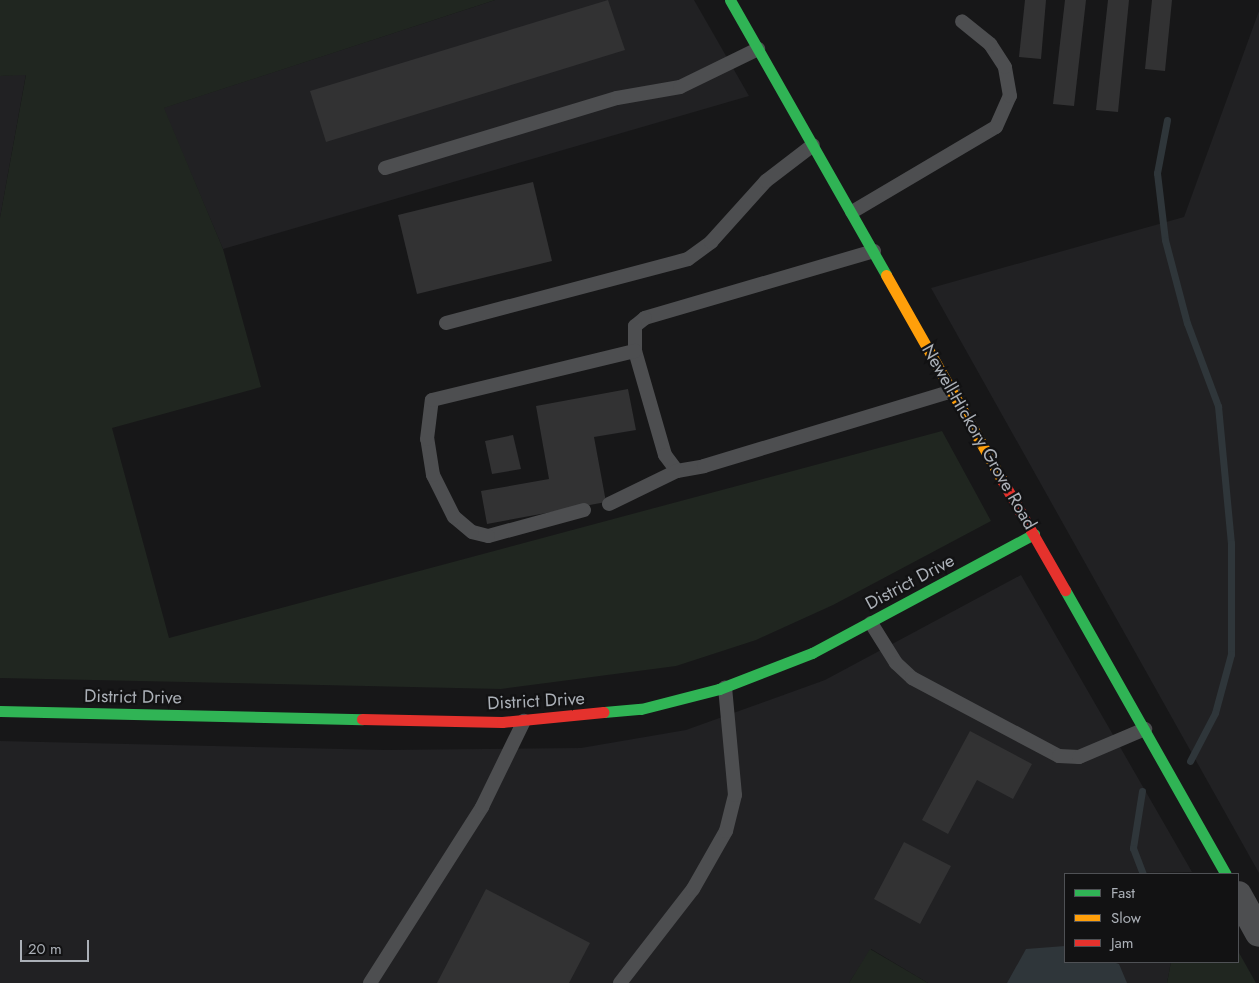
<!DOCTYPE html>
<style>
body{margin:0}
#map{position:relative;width:1259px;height:983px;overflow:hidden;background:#171718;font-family:Jost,sans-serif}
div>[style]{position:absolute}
.built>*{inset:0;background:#212123}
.green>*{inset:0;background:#202620}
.water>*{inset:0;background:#2f363a}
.stream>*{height:7px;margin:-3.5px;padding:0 3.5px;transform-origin:3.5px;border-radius:3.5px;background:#2f363a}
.building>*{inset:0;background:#323233}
.lane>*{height:14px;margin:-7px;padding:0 7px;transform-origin:7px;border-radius:7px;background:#4d4e50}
.street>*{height:28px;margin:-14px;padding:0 14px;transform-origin:14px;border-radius:14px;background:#4d4e50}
.fast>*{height:11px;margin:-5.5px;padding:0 5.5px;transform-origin:5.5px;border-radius:5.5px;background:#30b455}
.slow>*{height:11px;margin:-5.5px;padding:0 5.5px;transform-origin:5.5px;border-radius:5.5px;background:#ff9f0a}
.jam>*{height:11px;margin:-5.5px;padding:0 5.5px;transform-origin:5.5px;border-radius:5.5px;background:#e5322d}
span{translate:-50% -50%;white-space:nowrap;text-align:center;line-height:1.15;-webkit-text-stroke:4.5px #121213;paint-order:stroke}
.street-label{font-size:18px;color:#abb0b7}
.legend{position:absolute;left:1064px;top:873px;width:175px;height:90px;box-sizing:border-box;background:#121213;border:1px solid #4f5155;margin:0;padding:6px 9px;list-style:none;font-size:15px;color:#abb0b7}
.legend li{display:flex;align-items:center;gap:10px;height:25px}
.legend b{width:25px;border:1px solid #4f5155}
.scale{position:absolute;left:20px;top:940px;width:69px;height:22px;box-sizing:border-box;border:2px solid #abb0b7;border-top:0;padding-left:6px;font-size:15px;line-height:18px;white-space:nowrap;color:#abb0b7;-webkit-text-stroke:4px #121213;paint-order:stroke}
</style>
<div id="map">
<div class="built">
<div style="clip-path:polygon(495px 0,694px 0,749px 96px,223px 249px,163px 108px)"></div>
<div style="clip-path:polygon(1259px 11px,1259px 873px,931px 288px,1184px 217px)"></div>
<div style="clip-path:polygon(26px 74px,0 218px,0 76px)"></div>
<div style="clip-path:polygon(1021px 575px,1192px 872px,1065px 874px,1065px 962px,1171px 962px,1167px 983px,928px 983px,871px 949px,849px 983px,0 983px,0 741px,386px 750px,581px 748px,686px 730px,825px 680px)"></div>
</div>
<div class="green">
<div style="clip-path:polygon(0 0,495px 0,164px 108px,223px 249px,261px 387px,112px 428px,169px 638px,942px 431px,991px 521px,833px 605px,756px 640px,676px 666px,501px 689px,0 678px,0 218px,26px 75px,0 76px)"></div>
<div style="clip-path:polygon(870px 949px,928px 983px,849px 983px)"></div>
<div style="clip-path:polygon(1238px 951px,1256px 983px,1167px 983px,1171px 962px,1238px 962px)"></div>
</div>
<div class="water">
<div style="clip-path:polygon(1065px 946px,1065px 962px,1113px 962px,1119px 964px,1127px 983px,1007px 983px,1026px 949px)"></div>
</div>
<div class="stream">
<div style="left:1167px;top:120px;width:54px;rotate:100.7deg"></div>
<div style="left:1157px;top:173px;width:67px;rotate:83.2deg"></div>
<div style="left:1165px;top:240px;width:86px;rotate:75.2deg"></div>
<div style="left:1187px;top:323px;width:89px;rotate:69.5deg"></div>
<div style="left:1218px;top:406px;width:138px;rotate:84.6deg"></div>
<div style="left:1231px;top:543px;width:111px;rotate:90deg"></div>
<div style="left:1231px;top:654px;width:61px;rotate:105.2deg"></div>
<div style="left:1215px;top:713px;width:54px;rotate:117.5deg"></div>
<div style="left:1142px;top:791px;width:58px;rotate:99deg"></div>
<div style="left:1133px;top:848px;width:28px;rotate:69deg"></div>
</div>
<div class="building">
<div style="clip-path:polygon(608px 0,625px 50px,326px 142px,310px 91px)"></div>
<div style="clip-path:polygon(1025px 0,1046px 0,1041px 59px,1019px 57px)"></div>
<div style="clip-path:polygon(1065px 0,1086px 0,1074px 106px,1053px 104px)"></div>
<div style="clip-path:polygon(1108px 0,1129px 0,1118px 112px,1096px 110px)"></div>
<div style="clip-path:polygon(1152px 0,1172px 0,1165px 71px,1145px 69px)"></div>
<div style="clip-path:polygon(533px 182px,552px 261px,417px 294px,398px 215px)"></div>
<div style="clip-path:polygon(628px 389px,636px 430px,594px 437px,606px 502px,487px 524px,481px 491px,549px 479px,536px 406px)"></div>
<div style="clip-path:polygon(513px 435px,521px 469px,492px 474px,485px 441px)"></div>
<div style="clip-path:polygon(970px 731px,1032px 764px,1013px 799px,977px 780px,948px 834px,922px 820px)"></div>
<div style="clip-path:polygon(904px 842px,951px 866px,920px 924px,874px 899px)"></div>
<div style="clip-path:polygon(486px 889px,590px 943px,569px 983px,437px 983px)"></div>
</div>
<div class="lane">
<div style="left:385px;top:168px;width:242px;rotate:-16.8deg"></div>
<div style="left:617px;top:98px;width:64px;rotate:-9.9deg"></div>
<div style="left:680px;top:87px;width:87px;rotate:-26deg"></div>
<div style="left:852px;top:212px;width:167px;rotate:-30.6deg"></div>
<div style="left:996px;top:127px;width:34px;rotate:-66deg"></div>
<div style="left:1010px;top:96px;width:29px;rotate:-100deg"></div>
<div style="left:1005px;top:67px;width:27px;rotate:-123deg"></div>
<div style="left:990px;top:44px;width:36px;rotate:-141deg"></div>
<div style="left:874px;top:251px;width:239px;rotate:163.7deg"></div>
<div style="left:645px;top:318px;width:13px;rotate:141deg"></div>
<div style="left:635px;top:326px;width:25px;rotate:90deg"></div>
<div style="left:635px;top:351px;width:108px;rotate:73.9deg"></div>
<div style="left:665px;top:455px;width:20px;rotate:53deg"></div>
<div style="left:677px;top:471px;width:27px;rotate:-10deg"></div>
<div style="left:704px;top:466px;width:260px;rotate:-16.8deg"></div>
<div style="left:446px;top:323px;width:250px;rotate:-14.8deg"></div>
<div style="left:688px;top:259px;width:29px;rotate:-36deg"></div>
<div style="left:711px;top:242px;width:82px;rotate:-48deg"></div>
<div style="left:766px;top:181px;width:59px;rotate:-37.5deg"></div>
<div style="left:609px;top:504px;width:76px;rotate:-25.9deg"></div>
<div style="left:584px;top:510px;width:99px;rotate:164.8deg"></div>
<div style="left:488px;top:536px;width:16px;rotate:-166deg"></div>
<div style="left:472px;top:532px;width:23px;rotate:-140deg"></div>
<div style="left:454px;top:517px;width:47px;rotate:-116.6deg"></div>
<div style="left:433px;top:475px;width:36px;rotate:-99deg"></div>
<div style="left:427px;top:439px;width:39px;rotate:-83deg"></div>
<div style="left:432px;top:400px;width:209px;rotate:-13.6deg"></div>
<div style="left:871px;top:623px;width:47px;rotate:58deg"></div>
<div style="left:896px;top:663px;width:22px;rotate:43deg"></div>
<div style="left:912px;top:678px;width:166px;rotate:28deg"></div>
<div style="left:1059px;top:756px;width:20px;rotate:3deg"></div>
<div style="left:1079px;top:757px;width:72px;rotate:-23deg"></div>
<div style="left:370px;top:983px;width:209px;rotate:-57.5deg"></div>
<div style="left:482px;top:807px;width:96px;rotate:-64deg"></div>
<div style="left:620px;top:983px;width:119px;rotate:-52.2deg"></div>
<div style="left:693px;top:889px;width:67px;rotate:-60.4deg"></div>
<div style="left:726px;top:831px;width:37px;rotate:-76deg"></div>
<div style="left:735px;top:795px;width:108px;rotate:-95.3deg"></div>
</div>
<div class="street">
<div style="left:1238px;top:895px;width:43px;rotate:61.1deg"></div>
</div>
<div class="fast">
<div style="left:730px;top:0;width:316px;rotate:60.4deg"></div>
<div style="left:1065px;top:590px;width:326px;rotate:60.5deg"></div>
<div style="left:0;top:711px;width:362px;rotate:1.3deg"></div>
<div style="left:604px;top:712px;width:37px;rotate:-5deg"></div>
<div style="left:641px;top:709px;width:81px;rotate:-14.4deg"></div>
<div style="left:719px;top:689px;width:100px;rotate:-21.2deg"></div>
<div style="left:812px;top:653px;width:252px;rotate:-28.2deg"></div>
</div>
<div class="slow">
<div style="left:886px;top:275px;width:236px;rotate:60.5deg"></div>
</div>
<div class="jam">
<div style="left:1002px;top:480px;width:127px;rotate:60.2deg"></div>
<div style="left:362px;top:719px;width:140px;rotate:1.2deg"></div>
<div style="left:502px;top:722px;width:102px;rotate:-5.6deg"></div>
</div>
<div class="street-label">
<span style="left:979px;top:437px;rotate:60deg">Newell-Hickory Grove Road</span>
<span style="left:910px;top:582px;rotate:-28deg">District Drive</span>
<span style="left:133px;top:697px;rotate:1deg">District Drive</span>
<span style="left:536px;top:701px;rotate:-3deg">District Drive</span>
</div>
<ul class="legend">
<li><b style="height:6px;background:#30b455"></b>Fast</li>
<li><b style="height:6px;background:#ff9f0a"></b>Slow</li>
<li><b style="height:6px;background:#e5322d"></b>Jam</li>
</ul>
<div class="scale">20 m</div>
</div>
